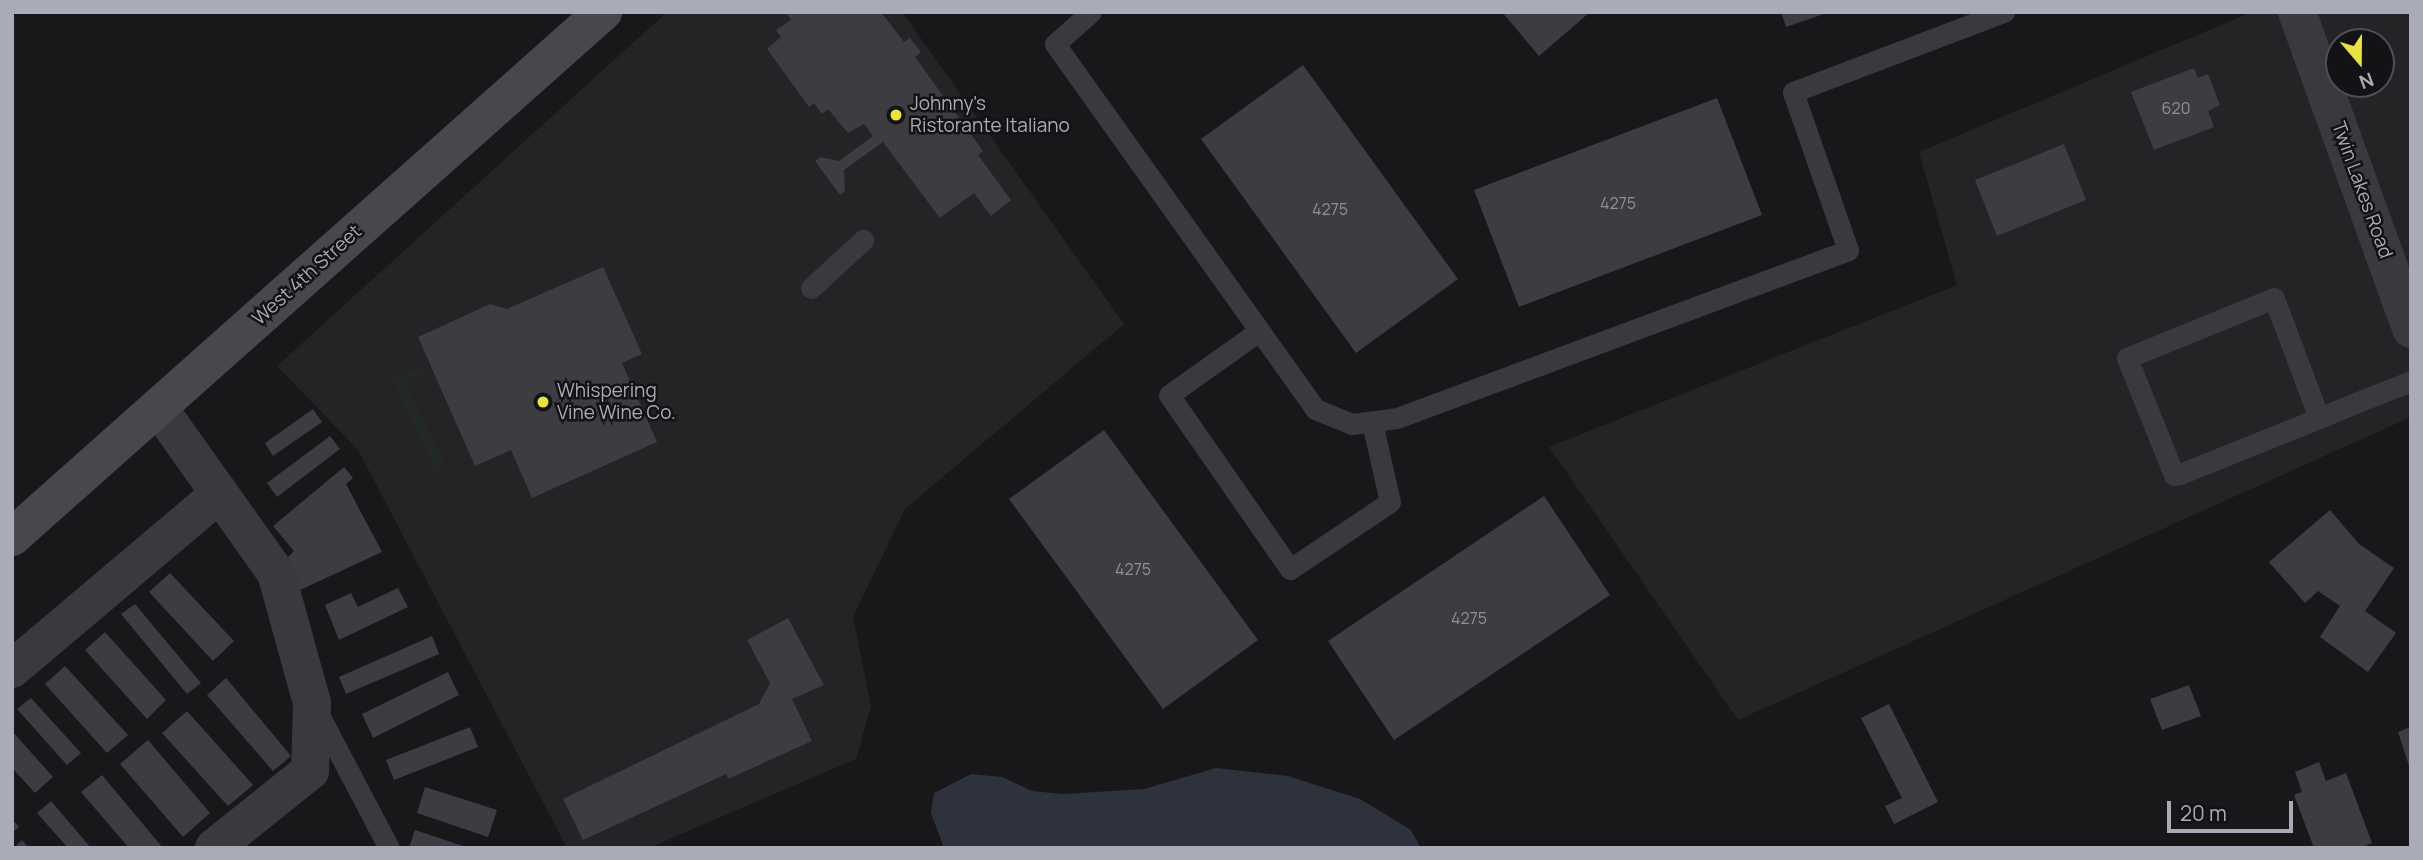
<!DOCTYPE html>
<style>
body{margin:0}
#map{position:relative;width:2423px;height:860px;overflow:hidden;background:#181719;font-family:Manrope,sans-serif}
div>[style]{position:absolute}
.built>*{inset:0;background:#242426}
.green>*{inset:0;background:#222924}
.water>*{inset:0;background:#2e323d}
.building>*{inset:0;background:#3d3d41}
.service>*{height:21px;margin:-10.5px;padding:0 10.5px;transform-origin:10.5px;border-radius:10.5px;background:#39393e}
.minor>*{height:38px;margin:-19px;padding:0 19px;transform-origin:19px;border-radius:19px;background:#39393e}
.secondary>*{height:38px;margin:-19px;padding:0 19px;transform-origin:19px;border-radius:19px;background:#47474e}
.dots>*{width:19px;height:19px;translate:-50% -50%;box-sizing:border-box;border:4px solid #131214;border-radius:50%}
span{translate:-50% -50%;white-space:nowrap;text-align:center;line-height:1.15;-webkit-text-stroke:5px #131214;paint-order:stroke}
.number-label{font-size:16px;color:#8f909b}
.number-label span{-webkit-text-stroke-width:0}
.poi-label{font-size:19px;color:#aaabb9}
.left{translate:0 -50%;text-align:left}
.street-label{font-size:19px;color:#aaabb9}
.frame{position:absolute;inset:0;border:14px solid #aaabb9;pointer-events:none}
.north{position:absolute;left:2325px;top:28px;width:70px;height:70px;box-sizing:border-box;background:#131214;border:2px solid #4f4f56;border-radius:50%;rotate:160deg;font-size:19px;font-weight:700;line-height:28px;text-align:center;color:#aaabb9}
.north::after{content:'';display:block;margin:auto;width:24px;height:32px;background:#ece23d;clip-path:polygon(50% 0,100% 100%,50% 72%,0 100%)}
.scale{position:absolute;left:2167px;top:801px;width:126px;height:32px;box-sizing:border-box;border:4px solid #aaabb9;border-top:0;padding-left:9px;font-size:21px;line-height:24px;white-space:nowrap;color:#aaabb9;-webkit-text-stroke:5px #131214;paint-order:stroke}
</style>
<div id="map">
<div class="built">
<div style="clip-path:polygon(667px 12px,902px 12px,1124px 324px,905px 509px,853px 617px,871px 706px,856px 759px,649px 848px,567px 848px,358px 450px,277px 366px)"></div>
<div style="clip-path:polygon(evenodd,2252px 12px,2411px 12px,2411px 417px,1738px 720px,1549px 447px,1957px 285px,1919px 152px,2252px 12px,2339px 42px,2381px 42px,2381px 84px,2339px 84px,2339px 42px)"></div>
</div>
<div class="green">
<div style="clip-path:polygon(420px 367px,424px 373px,405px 383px,446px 467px,436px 471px,392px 380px)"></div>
</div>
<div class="water">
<div style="clip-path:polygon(1216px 768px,1288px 776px,1360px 799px,1411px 830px,1421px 848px,944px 848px,931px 813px,934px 793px,971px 774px,1002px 777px,1032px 791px,1063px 794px,1144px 789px)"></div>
</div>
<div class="building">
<div style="clip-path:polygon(786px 12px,881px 12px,904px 42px,910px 38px,921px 52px,915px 57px,983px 151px,978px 155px,1011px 200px,991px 216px,974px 193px,940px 218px,883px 142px,844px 170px,845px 191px,840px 195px,815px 161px,820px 157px,839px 161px,873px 136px,864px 124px,848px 133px,828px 109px,822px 114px,814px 103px,809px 107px,767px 49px,781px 37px,776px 30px,791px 20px)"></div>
<div style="clip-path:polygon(1502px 12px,1590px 12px,1539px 56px)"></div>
<div style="clip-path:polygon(1781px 12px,1827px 12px,1827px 13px,1786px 27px)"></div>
<div style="clip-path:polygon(1303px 65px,1458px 279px,1356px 353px,1201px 139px)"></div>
<div style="clip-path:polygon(2194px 68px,2198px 78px,2208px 74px,2220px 105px,2208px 111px,2214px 127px,2154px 150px,2131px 92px)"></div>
<div style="clip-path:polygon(1717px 98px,1762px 215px,1519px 307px,1474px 190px)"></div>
<div style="clip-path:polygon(2064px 144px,2086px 200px,1997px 236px,1975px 180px)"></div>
<div style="clip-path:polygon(603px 267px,642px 354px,622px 363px,657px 442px,532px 498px,511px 450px,475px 466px,418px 337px,490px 304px,507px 309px)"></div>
<div style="clip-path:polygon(313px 409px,322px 422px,273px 456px,265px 443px)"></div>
<div style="clip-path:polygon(1104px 430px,1258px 640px,1163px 709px,1009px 499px)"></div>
<div style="clip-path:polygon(330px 436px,340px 449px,277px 497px,267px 483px)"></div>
<div style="clip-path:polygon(344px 467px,353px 478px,346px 484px,382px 552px,300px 590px,286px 559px,294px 551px,273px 526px)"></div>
<div style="clip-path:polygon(1544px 496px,1610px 595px,1394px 740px,1328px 641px)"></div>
<div style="clip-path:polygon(2330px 510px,2359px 544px,2394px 568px,2365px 611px,2396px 633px,2368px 672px,2320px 637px,2340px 606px,2318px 591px,2305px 603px,2269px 562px)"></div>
<div style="clip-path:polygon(170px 573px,234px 641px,213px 661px,149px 592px)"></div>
<div style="clip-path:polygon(398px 588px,408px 607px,339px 640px,325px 605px,351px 593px,358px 607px)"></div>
<div style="clip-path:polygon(135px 604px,201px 683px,187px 694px,121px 614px)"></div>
<div style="clip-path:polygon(788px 618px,824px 685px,792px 699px,812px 741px,728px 779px,726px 774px,583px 840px,563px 799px,759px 704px,770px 683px,747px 640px)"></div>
<div style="clip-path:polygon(105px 632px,166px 700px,147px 719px,85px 650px)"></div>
<div style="clip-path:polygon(432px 636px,439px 654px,346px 694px,339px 677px)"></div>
<div style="clip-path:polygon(65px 666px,128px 735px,107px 753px,45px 684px)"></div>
<div style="clip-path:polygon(448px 672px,459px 695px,373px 738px,362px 714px)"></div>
<div style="clip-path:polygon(226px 678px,291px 756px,273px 771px,207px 695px)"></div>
<div style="clip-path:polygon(2189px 685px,2201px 716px,2162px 730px,2150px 699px)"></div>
<div style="clip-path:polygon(31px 698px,81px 753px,67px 765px,17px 709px)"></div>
<div style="clip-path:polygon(1889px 704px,1938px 802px,1894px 824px,1885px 806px,1902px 798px,1861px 718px)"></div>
<div style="clip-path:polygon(187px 711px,253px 785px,228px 806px,162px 733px)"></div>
<div style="clip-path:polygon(470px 727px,478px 747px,394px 780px,386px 760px)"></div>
<div style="clip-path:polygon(2411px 727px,2411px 769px,2410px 769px,2398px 732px)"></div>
<div style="clip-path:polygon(12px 731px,53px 777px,35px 793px,12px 768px)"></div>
<div style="clip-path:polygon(148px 740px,210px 813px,183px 837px,120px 764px)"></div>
<div style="clip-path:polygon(2319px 762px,2326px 781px,2346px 773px,2372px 843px,2360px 848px,2314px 848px,2294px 795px,2302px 792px,2295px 772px)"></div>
<div style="clip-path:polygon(102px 775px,163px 848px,129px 848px,81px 792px)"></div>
<div style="clip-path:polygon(425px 787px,497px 810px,488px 837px,417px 813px)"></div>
<div style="clip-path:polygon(51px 801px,91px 848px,68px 848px,37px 813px)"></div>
<div style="clip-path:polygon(12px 819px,19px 827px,12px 833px)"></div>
<div style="clip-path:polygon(415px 830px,466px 847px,466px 848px,409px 848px)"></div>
<div style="clip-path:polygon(22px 840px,29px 848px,14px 848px)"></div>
</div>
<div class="service">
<div style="left:1091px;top:12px;width:48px;rotate:138.4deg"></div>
<div style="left:1055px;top:44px;width:448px;rotate:54.5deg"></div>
<div style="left:1315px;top:409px;width:40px;rotate:22deg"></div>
<div style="left:1352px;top:424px;width:45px;rotate:-7.6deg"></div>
<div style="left:1397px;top:418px;width:481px;rotate:-20.4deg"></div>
<div style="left:1848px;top:250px;width:167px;rotate:-109.2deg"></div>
<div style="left:1793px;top:92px;width:226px;rotate:-20.8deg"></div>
<div style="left:811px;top:288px;width:71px;rotate:-42.7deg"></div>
<div style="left:1259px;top:331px;width:110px;rotate:144.6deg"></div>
<div style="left:1169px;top:395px;width:212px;rotate:55.2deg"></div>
<div style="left:1290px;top:569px;width:120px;rotate:-33.8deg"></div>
<div style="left:1390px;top:502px;width:82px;rotate:-102.7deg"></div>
<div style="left:2319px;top:418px;width:128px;rotate:-110.6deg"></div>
<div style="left:2274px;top:298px;width:159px;rotate:157.8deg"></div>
<div style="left:2127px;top:358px;width:126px;rotate:68.1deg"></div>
<div style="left:2174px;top:475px;width:6px;rotate:-9deg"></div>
<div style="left:2180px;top:474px;width:150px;rotate:-21.9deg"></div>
<div style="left:2319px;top:418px;width:58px;rotate:-22.2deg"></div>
<div style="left:2373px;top:396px;width:41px;rotate:-21.5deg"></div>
<div style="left:317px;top:711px;width:155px;rotate:62.3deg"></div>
</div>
<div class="minor">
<div style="left:2297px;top:12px;width:337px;rotate:70.2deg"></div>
<div style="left:158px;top:407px;width:204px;rotate:54.6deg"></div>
<div style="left:276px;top:573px;width:135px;rotate:74.5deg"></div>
<div style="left:312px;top:703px;width:68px;rotate:91.7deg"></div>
<div style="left:310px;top:771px;width:123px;rotate:141.3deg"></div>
<div style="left:12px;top:669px;width:272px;rotate:-40.2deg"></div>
</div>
<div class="secondary">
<div style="left:12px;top:537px;width:791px;rotate:-41.62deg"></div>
</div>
<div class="dots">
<div style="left:896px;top:115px;background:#ece23d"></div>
<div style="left:543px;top:402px;background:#ece23d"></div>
</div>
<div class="number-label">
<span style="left:2176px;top:108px">620</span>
<span style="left:1618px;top:203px">4275</span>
<span style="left:1330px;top:209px">4275</span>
<span style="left:1133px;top:569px">4275</span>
<span style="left:1469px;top:618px">4275</span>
</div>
<div class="poi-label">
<span class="left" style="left:910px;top:115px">Johnny's<br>Ristorante Italiano</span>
<span class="left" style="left:557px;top:402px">Whispering<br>Vine Wine Co.</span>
</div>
<div class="street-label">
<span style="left:2362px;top:190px;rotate:70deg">Twin Lakes Road</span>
<span style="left:307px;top:275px;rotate:-42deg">West 4th Street</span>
</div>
<div class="frame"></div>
<div class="north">N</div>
<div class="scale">20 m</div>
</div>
